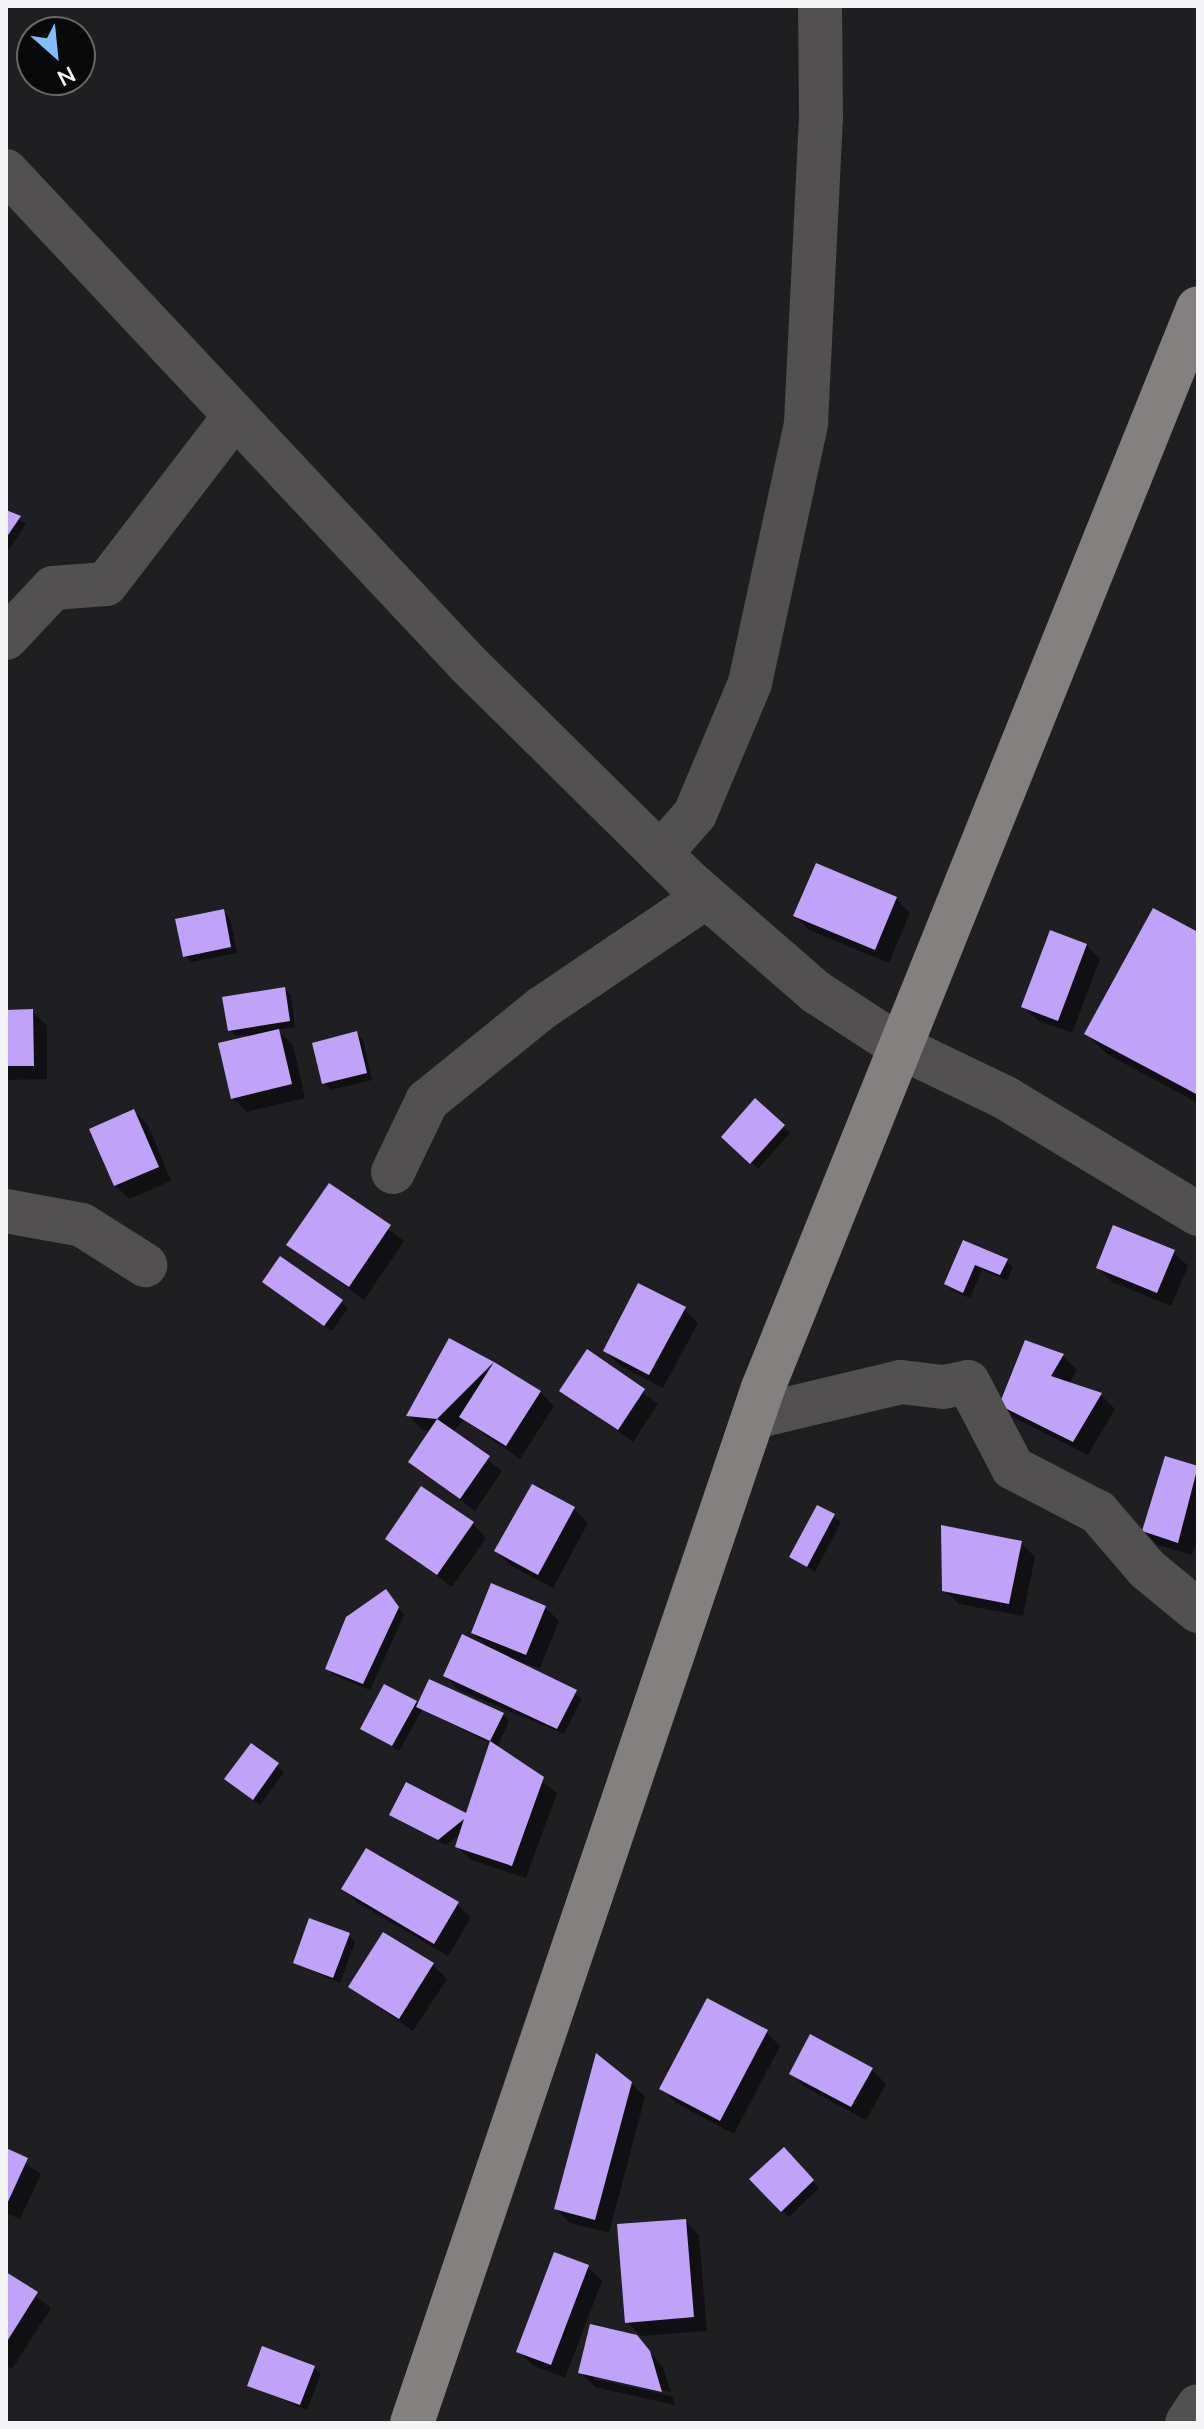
<!DOCTYPE html>
<style>
body{margin:0}
#map{position:relative;width:1204px;height:2429px;overflow:hidden;background:#1f1f22;font-family:"Nunito Sans",sans-serif}
div>[style]{position:absolute}
.shadow>*{inset:0;background:#0007}
.building>*{inset:0;background:#c0a3f9}
.minor>*{height:44px;margin:-22px;padding:0 22px;transform-origin:22px;border-radius:22px;background:#525050}
.major>*{height:44px;margin:-22px;padding:0 22px;transform-origin:22px;border-radius:22px;background:#848080}
span{translate:-50% -50%;white-space:nowrap;text-align:center;line-height:1.15;-webkit-text-stroke:8px #09090a;paint-order:stroke}
.frame{position:absolute;inset:0;border:8px solid #f4f4f6;pointer-events:none}
.north{position:absolute;left:16px;top:16px;width:80px;height:80px;box-sizing:border-box;background:#09090a;border:2px solid #676768;border-radius:50%;rotate:153deg;font-size:22px;font-weight:700;line-height:32px;text-align:center;color:#f4f4f6}
.north::after{content:'';display:block;margin:auto;width:28px;height:36px;background:#84bcfb;clip-path:polygon(50% 0,100% 100%,50% 72%,0 100%)}
</style>
<div id="map">
<div class="shadow">
<div style="clip-path:polygon(6px 512px,26px 524px,6px 554px)"></div>
<div style="clip-path:polygon(896px 899px,910px 913px,889px 963px,809px 930px,795px 916px)"></div>
<div style="clip-path:polygon(224px 912px,230px 918px,237px 953px,192px 962px,185px 956px)"></div>
<div style="clip-path:polygon(1198px 934px,1198px 1103px,1107px 1054px,1087px 1034px)"></div>
<div style="clip-path:polygon(1086px 945px,1100px 959px,1072px 1033px,1037px 1020px,1023px 1006px)"></div>
<div style="clip-path:polygon(284px 989px,291px 995px,295px 1027px,277px 1030px,293px 1045px,305px 1098px,247px 1112px,233px 1098px,248px 1035px,236px 1036px,230px 1030px)"></div>
<div style="clip-path:polygon(32px 1011px,47px 1026px,47px 1079px,6px 1080px,6px 1012px)"></div>
<div style="clip-path:polygon(356px 1034px,363px 1040px,372px 1080px,331px 1090px,324px 1083px)"></div>
<div style="clip-path:polygon(755px 1101px,790px 1133px,758px 1169px,723px 1136px)"></div>
<div style="clip-path:polygon(134px 1111px,148px 1125px,171px 1181px,129px 1199px,115px 1185px)"></div>
<div style="clip-path:polygon(329px 1185px,404px 1241px,364px 1300px,289px 1244px)"></div>
<div style="clip-path:polygon(964px 1243px,1006px 1261px,1013px 1267px,1007px 1281px,982px 1270px,970px 1298px,953px 1291px,946px 1284px)"></div>
<div style="clip-path:polygon(1173px 1252px,1188px 1266px,1171px 1306px,1112px 1282px,1098px 1268px)"></div>
<div style="clip-path:polygon(264px 1282px,341px 1302px,348px 1308px,332px 1331px)"></div>
<div style="clip-path:polygon(684px 1309px,698px 1323px,663px 1388px,619px 1365px,605px 1351px)"></div>
<div style="clip-path:polygon(450px 1341px,540px 1392px,554px 1406px,520px 1459px,464px 1420px,452px 1432px,502px 1471px,475px 1511px,410px 1462px,432px 1431px,422px 1430px,409px 1416px)"></div>
<div style="clip-path:polygon(1026px 1343px,1063px 1356px,1077px 1370px,1069px 1384px,1101px 1395px,1115px 1409px,1088px 1455px,1015px 1418px,1001px 1404px)"></div>
<div style="clip-path:polygon(587px 1352px,658px 1404px,633px 1442px,562px 1390px)"></div>
<div style="clip-path:polygon(1166px 1458px,1198px 1468px,1198px 1536px,1192px 1555px,1158px 1545px,1144px 1531px)"></div>
<div style="clip-path:polygon(818px 1507px,841px 1522px,815px 1572px,792px 1557px)"></div>
<div style="clip-path:polygon(574px 1509px,588px 1523px,553px 1588px,510px 1565px,496px 1551px)"></div>
<div style="clip-path:polygon(473px 1524px,486px 1538px,452px 1587px,387px 1538px)"></div>
<div style="clip-path:polygon(1021px 1543px,1035px 1557px,1023px 1616px,959px 1604px,944px 1590px)"></div>
<div style="clip-path:polygon(392px 1598px,404px 1615px,370px 1690px,334px 1675px,327px 1669px)"></div>
<div style="clip-path:polygon(545px 1607px,559px 1621px,540px 1668px,509px 1659px,582px 1698px,564px 1734px,459px 1690px,445px 1676px,488px 1648px,473px 1633px)"></div>
<div style="clip-path:polygon(416px 1703px,503px 1714px,509px 1721px,497px 1748px,557px 1793px,526px 1878px,471px 1860px,457px 1846px,461px 1833px,446px 1845px,391px 1815px,467px 1816px,492px 1744px,422px 1710px,399px 1751px,362px 1728px)"></div>
<div style="clip-path:polygon(251px 1745px,284px 1772px,260px 1805px,233px 1785px)"></div>
<div style="clip-path:polygon(344px 1889px,457px 1904px,471px 1918px,448px 1956px,358px 1903px)"></div>
<div style="clip-path:polygon(349px 1935px,355px 1942px,340px 1983px,295px 1963px)"></div>
<div style="clip-path:polygon(433px 1965px,447px 1979px,413px 2031px,350px 1987px)"></div>
<div style="clip-path:polygon(766px 2032px,780px 2046px,734px 2134px,676px 2103px,662px 2089px)"></div>
<div style="clip-path:polygon(811px 2037px,872px 2070px,886px 2084px,866px 2120px,805px 2087px,791px 2073px)"></div>
<div style="clip-path:polygon(631px 2083px,645px 2097px,609px 2233px,570px 2223px,556px 2209px)"></div>
<div style="clip-path:polygon(6px 2150px,41px 2174px,20px 2219px,6px 2213px)"></div>
<div style="clip-path:polygon(784px 2150px,819px 2188px,789px 2217px,752px 2179px)"></div>
<div style="clip-path:polygon(685px 2221px,699px 2235px,707px 2331px,641px 2336px,627px 2322px)"></div>
<div style="clip-path:polygon(588px 2267px,602px 2281px,565px 2378px,532px 2365px,519px 2351px)"></div>
<div style="clip-path:polygon(6px 2274px,51px 2308px,12px 2369px,6px 2365px)"></div>
<div style="clip-path:polygon(636px 2337px,663px 2367px,671px 2392px,594px 2375px,594px 2379px,672px 2396px,675px 2405px,595px 2387px,581px 2373px)"></div>
<div style="clip-path:polygon(314px 2368px,321px 2374px,307px 2410px,249px 2385px)"></div>
</div>
<div class="building">
<div style="clip-path:polygon(6px 510px,21px 516px,6px 538px)"></div>
<div style="clip-path:polygon(816px 863px,897px 897px,875px 950px,793px 916px)"></div>
<div style="clip-path:polygon(1153px 908px,1198px 932px,1198px 1095px,1084px 1034px)"></div>
<div style="clip-path:polygon(224px 909px,231px 947px,183px 957px,175px 919px)"></div>
<div style="clip-path:polygon(1050px 930px,1087px 944px,1058px 1021px,1021px 1007px)"></div>
<div style="clip-path:polygon(285px 987px,290px 1021px,228px 1031px,222px 997px)"></div>
<div style="clip-path:polygon(33px 1009px,34px 1066px,6px 1066px,6px 1010px)"></div>
<div style="clip-path:polygon(279px 1029px,292px 1084px,231px 1099px,218px 1043px)"></div>
<div style="clip-path:polygon(357px 1031px,367px 1073px,322px 1084px,312px 1043px)"></div>
<div style="clip-path:polygon(755px 1098px,785px 1125px,750px 1164px,721px 1137px)"></div>
<div style="clip-path:polygon(134px 1109px,159px 1167px,114px 1186px,89px 1129px)"></div>
<div style="clip-path:polygon(329px 1183px,391px 1225px,349px 1287px,286px 1245px)"></div>
<div style="clip-path:polygon(1113px 1225px,1175px 1250px,1157px 1293px,1096px 1268px)"></div>
<div style="clip-path:polygon(963px 1240px,1008px 1259px,1000px 1275px,975px 1265px,963px 1293px,944px 1284px)"></div>
<div style="clip-path:polygon(280px 1256px,343px 1300px,324px 1326px,262px 1282px)"></div>
<div style="clip-path:polygon(638px 1283px,686px 1307px,649px 1375px,603px 1351px)"></div>
<div style="clip-path:polygon(449px 1338px,494px 1362px,541px 1391px,506px 1446px,459px 1417px,494px 1362px,437px 1419px,490px 1456px,460px 1499px,408px 1462px,437px 1419px,406px 1416px)"></div>
<div style="clip-path:polygon(1025px 1340px,1064px 1354px,1051px 1376px,1102px 1393px,1073px 1442px,999px 1405px)"></div>
<div style="clip-path:polygon(587px 1349px,645px 1389px,618px 1430px,559px 1391px)"></div>
<div style="clip-path:polygon(1165px 1456px,1198px 1466px,1178px 1543px,1142px 1531px)"></div>
<div style="clip-path:polygon(532px 1484px,575px 1507px,538px 1575px,494px 1551px)"></div>
<div style="clip-path:polygon(421px 1486px,474px 1522px,437px 1575px,385px 1539px)"></div>
<div style="clip-path:polygon(817px 1505px,835px 1514px,807px 1567px,789px 1557px)"></div>
<div style="clip-path:polygon(941px 1525px,1022px 1541px,1009px 1604px,942px 1591px)"></div>
<div style="clip-path:polygon(491px 1583px,546px 1606px,526px 1655px,471px 1633px)"></div>
<div style="clip-path:polygon(386px 1589px,399px 1607px,363px 1684px,325px 1669px,346px 1617px)"></div>
<div style="clip-path:polygon(462px 1634px,577px 1690px,557px 1729px,443px 1676px)"></div>
<div style="clip-path:polygon(429px 1679px,504px 1713px,490px 1741px,416px 1707px)"></div>
<div style="clip-path:polygon(384px 1684px,417px 1701px,392px 1746px,360px 1729px)"></div>
<div style="clip-path:polygon(490px 1741px,544px 1777px,512px 1866px,455px 1847px,464px 1819px,438px 1840px,389px 1815px,406px 1782px,466px 1813px)"></div>
<div style="clip-path:polygon(251px 1743px,279px 1763px,253px 1800px,224px 1779px)"></div>
<div style="clip-path:polygon(366px 1848px,459px 1902px,434px 1944px,341px 1889px)"></div>
<div style="clip-path:polygon(309px 1918px,350px 1933px,333px 1978px,293px 1963px)"></div>
<div style="clip-path:polygon(383px 1932px,434px 1963px,399px 2019px,348px 1987px)"></div>
<div style="clip-path:polygon(707px 1998px,768px 2030px,720px 2121px,659px 2089px)"></div>
<div style="clip-path:polygon(810px 2034px,873px 2068px,851px 2107px,789px 2074px)"></div>
<div style="clip-path:polygon(596px 2053px,632px 2082px,595px 2220px,554px 2209px)"></div>
<div style="clip-path:polygon(784px 2147px,814px 2180px,781px 2212px,749px 2179px)"></div>
<div style="clip-path:polygon(6px 2148px,28px 2158px,6px 2206px)"></div>
<div style="clip-path:polygon(686px 2219px,694px 2317px,625px 2323px,617px 2224px)"></div>
<div style="clip-path:polygon(554px 2252px,589px 2265px,551px 2365px,516px 2352px)"></div>
<div style="clip-path:polygon(6px 2272px,38px 2292px,6px 2343px)"></div>
<div style="clip-path:polygon(590px 2324px,637px 2335px,650px 2351px,662px 2392px,578px 2373px)"></div>
<div style="clip-path:polygon(262px 2346px,315px 2366px,300px 2405px,247px 2386px)"></div>
</div>
<div class="minor">
<div style="left:6px;top:171px;width:674px;rotate:46.86deg"></div>
<div style="left:467px;top:663px;width:308px;rotate:44.6deg"></div>
<div style="left:686px;top:879px;width:172px;rotate:41deg"></div>
<div style="left:816px;top:992px;width:103px;rotate:33.1deg"></div>
<div style="left:902px;top:1048px;width:113px;rotate:25.7deg"></div>
<div style="left:1004px;top:1097px;width:227px;rotate:31.1deg"></div>
<div style="left:6px;top:638px;width:69px;rotate:-46.8deg"></div>
<div style="left:53px;top:588px;width:53px;rotate:-4.3deg"></div>
<div style="left:106px;top:584px;width:210px;rotate:-52.5deg"></div>
<div style="left:660px;top:854px;width:53px;rotate:-48.8deg"></div>
<div style="left:695px;top:814px;width:142px;rotate:-67.2deg"></div>
<div style="left:750px;top:683px;width:266px;rotate:-77.8deg"></div>
<div style="left:806px;top:423px;width:305px;rotate:-87.2deg"></div>
<div style="left:821px;top:118px;width:112px;rotate:-90.5deg"></div>
<div style="left:393px;top:1172px;width:79px;rotate:-64.4deg"></div>
<div style="left:427px;top:1101px;width:148px;rotate:-39deg"></div>
<div style="left:542px;top:1008px;width:198px;rotate:-34.1deg"></div>
<div style="left:6px;top:1211px;width:77px;rotate:10.4deg"></div>
<div style="left:82px;top:1225px;width:75px;rotate:32.4deg"></div>
<div style="left:754px;top:1417px;width:151px;rotate:-13.4deg"></div>
<div style="left:901px;top:1382px;width:42px;rotate:6.8deg"></div>
<div style="left:943px;top:1387px;width:25px;rotate:-11deg"></div>
<div style="left:968px;top:1382px;width:97px;rotate:62.4deg"></div>
<div style="left:1013px;top:1468px;width:96px;rotate:27.4deg"></div>
<div style="left:1098px;top:1512px;width:75px;rotate:49.3deg"></div>
<div style="left:1147px;top:1569px;width:66px;rotate:39.5deg"></div>
<div style="left:1187px;top:2423px;width:20px;rotate:-57deg"></div>
</div>
<div class="major">
<div style="left:412px;top:2423px;width:1093px;rotate:-71.27deg"></div>
<div style="left:763px;top:1388px;width:1164px;rotate:-68.06deg"></div>
</div>
<div class="frame"></div>
<div class="north">N</div>
</div>
